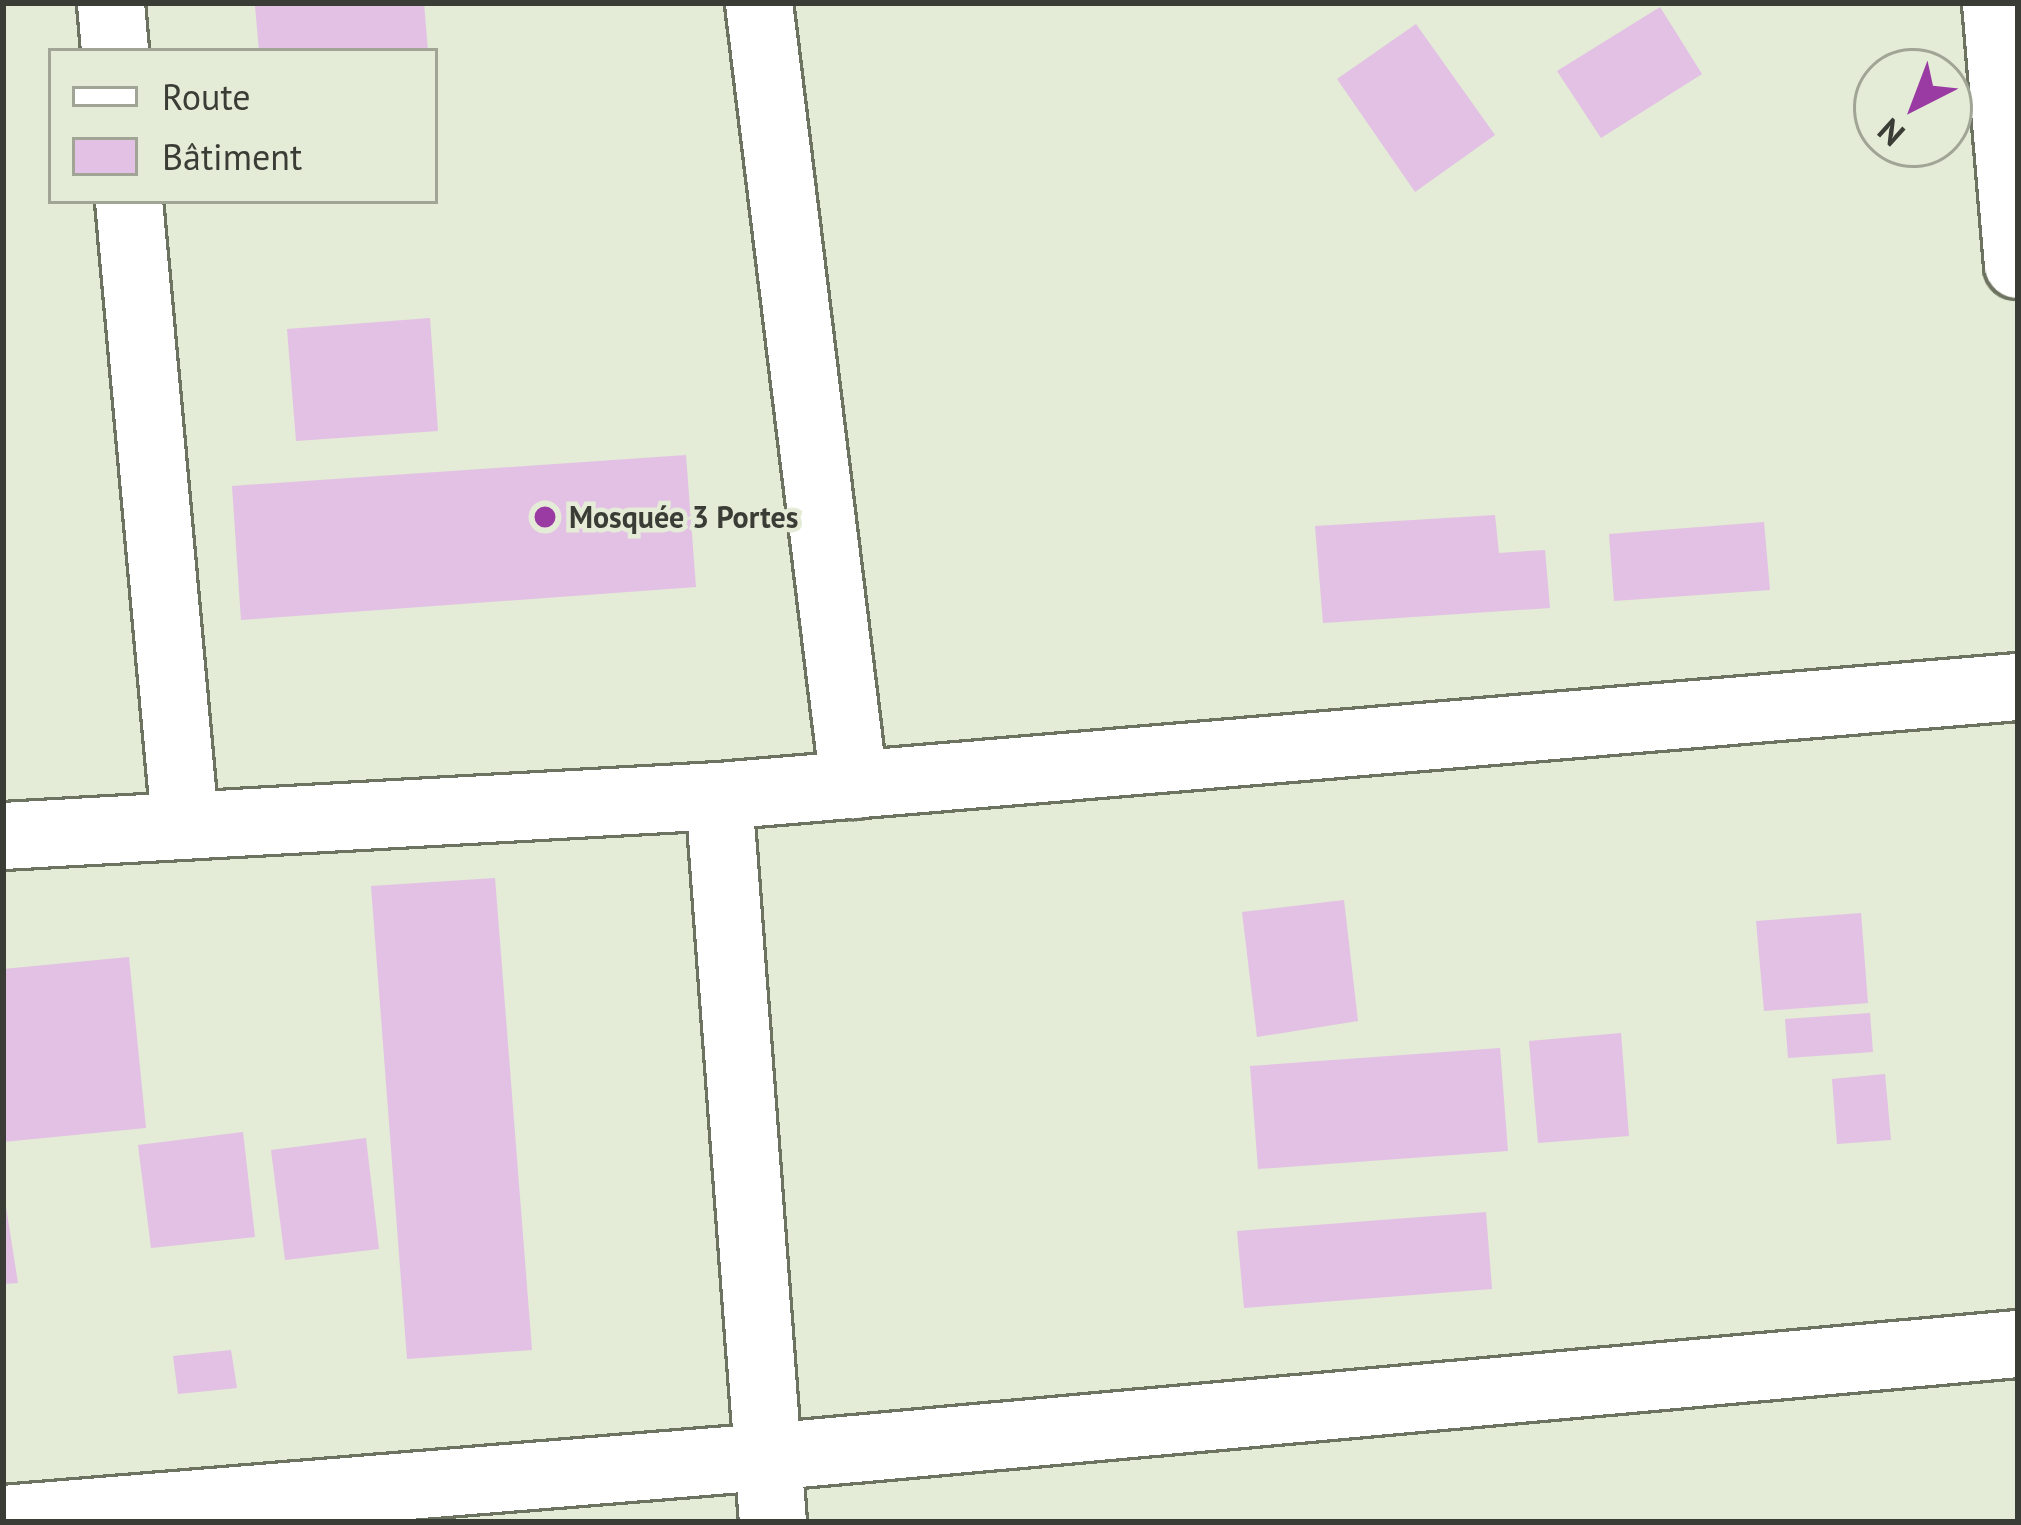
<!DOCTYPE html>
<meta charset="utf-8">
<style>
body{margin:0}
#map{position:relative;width:2021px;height:1525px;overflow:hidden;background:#e4ebd6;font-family:"PT Sans",sans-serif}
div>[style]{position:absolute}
.building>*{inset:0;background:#e2c1e5}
.roads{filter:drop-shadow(3px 0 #6c7360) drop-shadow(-3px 0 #6c7360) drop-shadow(0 3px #6c7360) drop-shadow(0 -3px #6c7360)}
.minor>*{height:66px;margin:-33px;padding:0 33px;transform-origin:33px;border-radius:33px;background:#fff}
.dots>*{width:33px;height:33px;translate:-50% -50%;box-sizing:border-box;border:6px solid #e4ebd6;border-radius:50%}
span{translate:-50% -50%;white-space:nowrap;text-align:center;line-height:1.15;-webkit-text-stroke:9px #e4ebd6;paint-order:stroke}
.poi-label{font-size:30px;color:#3a3d35;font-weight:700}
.left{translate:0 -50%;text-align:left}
.frame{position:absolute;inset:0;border:6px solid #3a3d35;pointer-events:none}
.legend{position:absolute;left:48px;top:48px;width:390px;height:156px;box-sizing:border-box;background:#e4ebd6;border:3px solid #a0a596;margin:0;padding:15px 21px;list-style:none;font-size:36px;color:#3a3d35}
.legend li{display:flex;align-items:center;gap:24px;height:60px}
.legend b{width:60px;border:3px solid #a0a596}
.north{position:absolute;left:1853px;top:48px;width:120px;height:120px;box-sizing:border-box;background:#e4ebd6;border:3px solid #a0a596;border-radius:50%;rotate:222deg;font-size:33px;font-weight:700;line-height:48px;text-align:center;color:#3a3d35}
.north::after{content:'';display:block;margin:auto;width:42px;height:54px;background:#9a3ba3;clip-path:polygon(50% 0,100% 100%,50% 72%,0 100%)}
</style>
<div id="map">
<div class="building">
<div style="clip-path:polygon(295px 3px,424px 3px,428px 51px,259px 51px,255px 6px)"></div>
<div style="clip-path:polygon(1660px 7px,1702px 74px,1601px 138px,1557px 71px)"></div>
<div style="clip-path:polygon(1416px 24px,1495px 135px,1415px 192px,1337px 79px)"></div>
<div style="clip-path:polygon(430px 318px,438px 431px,296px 441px,287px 329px)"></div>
<div style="clip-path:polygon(686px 455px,696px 587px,241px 620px,232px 486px)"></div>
<div style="clip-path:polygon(1495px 515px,1499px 553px,1545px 550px,1550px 608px,1323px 623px,1315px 526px)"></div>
<div style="clip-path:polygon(1764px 522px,1770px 590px,1614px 601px,1609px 534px)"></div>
<div style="clip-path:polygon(495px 878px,532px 1350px,407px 1359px,371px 886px)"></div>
<div style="clip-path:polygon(1344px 900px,1358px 1021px,1257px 1037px,1242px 912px)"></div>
<div style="clip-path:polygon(1861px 913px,1868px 1003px,1764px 1011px,1756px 921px)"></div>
<div style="clip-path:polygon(129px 957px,146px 1128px,3px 1142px,3px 969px)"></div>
<div style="clip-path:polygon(1870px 1013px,1873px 1052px,1788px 1058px,1785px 1019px)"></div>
<div style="clip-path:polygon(1621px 1033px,1629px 1136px,1538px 1143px,1529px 1041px)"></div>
<div style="clip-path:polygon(1500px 1048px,1508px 1151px,1258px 1169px,1250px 1066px)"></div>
<div style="clip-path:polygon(1885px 1074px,1891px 1140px,1837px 1144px,1832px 1079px)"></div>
<div style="clip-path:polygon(243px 1132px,255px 1237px,151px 1248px,138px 1145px)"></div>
<div style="clip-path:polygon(366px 1138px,379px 1249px,285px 1260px,271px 1150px)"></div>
<div style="clip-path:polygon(3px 1188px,18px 1283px,3px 1284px)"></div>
<div style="clip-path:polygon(1486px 1212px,1492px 1289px,1244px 1308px,1237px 1231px)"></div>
<div style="clip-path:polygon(231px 1350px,237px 1388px,178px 1394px,173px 1356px)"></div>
</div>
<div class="roads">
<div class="minor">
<div style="left:111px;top:3px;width:48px;rotate:85.2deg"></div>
<div style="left:759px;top:3px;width:788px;rotate:83.07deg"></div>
<div style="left:1996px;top:3px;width:263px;rotate:85.2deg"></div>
<div style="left:129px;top:201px;width:624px;rotate:84.85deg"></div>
<div style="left:719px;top:796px;width:728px;rotate:85.75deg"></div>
<div style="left:3px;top:836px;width:717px;rotate:-3.2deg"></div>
<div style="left:719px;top:796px;width:1304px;rotate:-4.8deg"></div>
<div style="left:3px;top:1519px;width:766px;rotate:-4.65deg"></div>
<div style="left:766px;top:1457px;width:1257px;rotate:-5.16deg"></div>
</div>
</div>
<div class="dots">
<div style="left:545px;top:517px;background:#9a3ba3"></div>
</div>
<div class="poi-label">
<span class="left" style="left:569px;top:517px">Mosquée 3 Portes</span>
</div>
<div class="frame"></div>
<ul class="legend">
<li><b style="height:15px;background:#fff"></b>Route</li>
<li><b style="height:33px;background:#e2c1e5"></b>Bâtiment</li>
</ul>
<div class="north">N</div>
</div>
